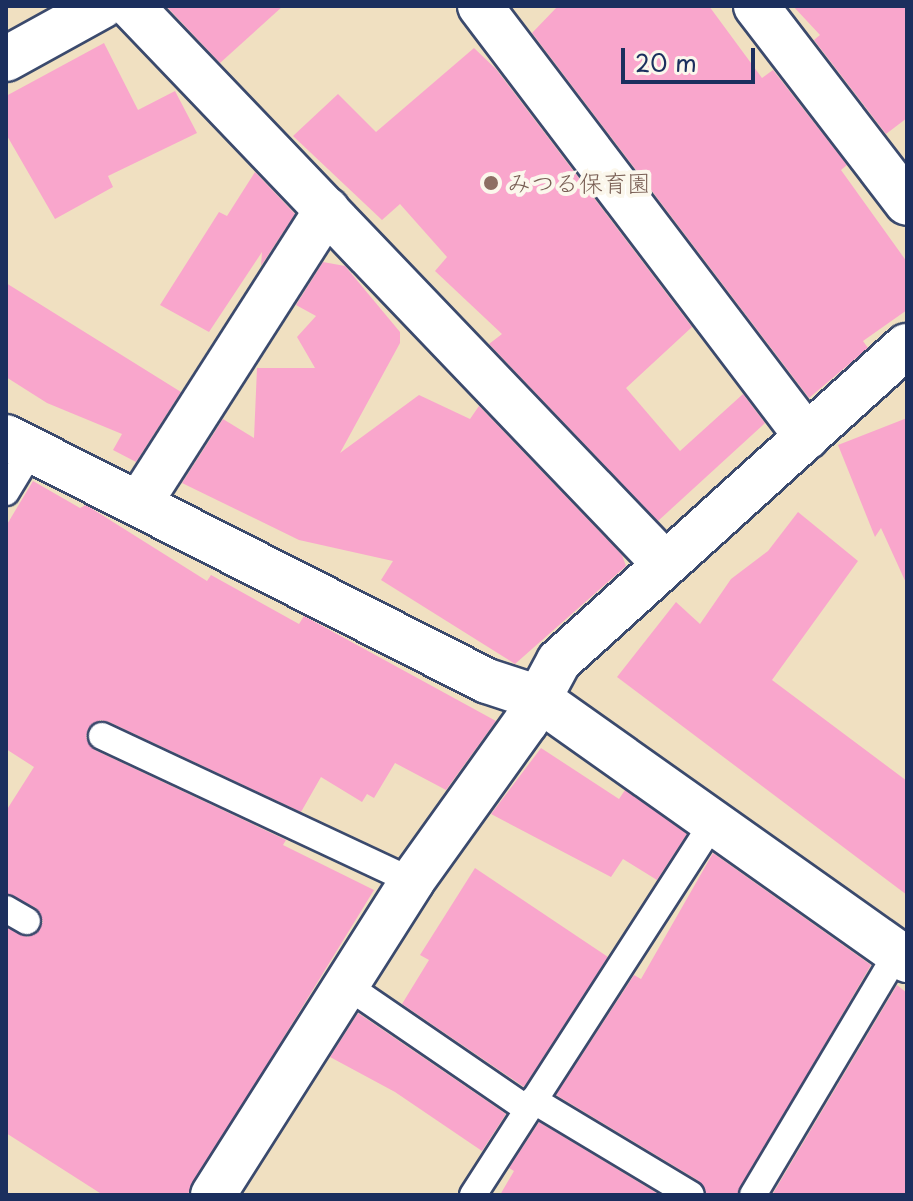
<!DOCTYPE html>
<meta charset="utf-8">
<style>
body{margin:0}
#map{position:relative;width:913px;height:1201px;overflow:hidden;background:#f0e0c1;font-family:"Playpen Sans","Klee One",sans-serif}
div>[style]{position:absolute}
.building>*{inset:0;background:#f9a6cc}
.roads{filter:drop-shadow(2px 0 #3b4a6d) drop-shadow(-2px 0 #3b4a6d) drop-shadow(0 2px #3b4a6d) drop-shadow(0 -2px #3b4a6d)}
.service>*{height:26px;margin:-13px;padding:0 13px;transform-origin:13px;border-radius:13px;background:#fff}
.minor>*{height:44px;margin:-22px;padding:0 22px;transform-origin:22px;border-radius:22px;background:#fff}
.dots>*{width:22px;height:22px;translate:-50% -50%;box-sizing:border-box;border:4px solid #fbf7ec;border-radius:50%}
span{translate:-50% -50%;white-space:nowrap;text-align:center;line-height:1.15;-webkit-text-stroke:8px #fbf7ec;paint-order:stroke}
.education-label{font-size:24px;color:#785e54}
.left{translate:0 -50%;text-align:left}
.frame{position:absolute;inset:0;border:8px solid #1b2f5e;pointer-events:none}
.scale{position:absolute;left:621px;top:48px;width:134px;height:36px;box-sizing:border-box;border:4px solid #1b2f5e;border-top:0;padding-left:10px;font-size:24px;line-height:28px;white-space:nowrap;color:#1b2f5e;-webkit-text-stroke:6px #fbf7ec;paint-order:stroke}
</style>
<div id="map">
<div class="building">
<div style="clip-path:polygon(166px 6px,283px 6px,220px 63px)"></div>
<div style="clip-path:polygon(558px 6px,709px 6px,762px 78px,773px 70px,847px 165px,841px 170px,907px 262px,907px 310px,863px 341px,868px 348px,809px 398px,532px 33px)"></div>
<div style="clip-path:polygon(793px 6px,907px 6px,907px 118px,886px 134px,814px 40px,820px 35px)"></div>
<div style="clip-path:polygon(104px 43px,138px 110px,175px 91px,197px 133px,108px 176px,113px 187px,55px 219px,6px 134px,6px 96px)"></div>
<div style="clip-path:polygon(474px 48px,496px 69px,692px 327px,626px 388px,680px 451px,743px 394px,765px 423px,658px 521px,489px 344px,502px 334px,435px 271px,447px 257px,400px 204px,382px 220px,293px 136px,338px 94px,376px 132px)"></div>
<div style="clip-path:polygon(255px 172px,295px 214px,261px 266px,262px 252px,209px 332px,160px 305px,219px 212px,227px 216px)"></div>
<div style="clip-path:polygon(323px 262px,345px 266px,400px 332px,400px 343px,340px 453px,419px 395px,470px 419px,479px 406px,622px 555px,626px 566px,515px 664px,381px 580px,393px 561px,299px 540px,182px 483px,223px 419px,254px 438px,257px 368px,315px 368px,297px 337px,316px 316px,296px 305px)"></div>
<div style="clip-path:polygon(6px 283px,181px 392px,136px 462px,113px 450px,122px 434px,47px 403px,6px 377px)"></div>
<div style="clip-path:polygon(907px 418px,907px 585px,881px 528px,875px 537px,838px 445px)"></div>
<div style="clip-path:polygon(33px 481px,80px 508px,86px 505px,207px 581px,211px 575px,299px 624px,304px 616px,496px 721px,446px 790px,395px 763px,374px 798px,367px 794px,362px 802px,321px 777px,301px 812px,109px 722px,100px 720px,88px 729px,86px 738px,95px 750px,286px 840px,283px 845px,374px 890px,187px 1195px,103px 1195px,6px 1133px,6px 927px,28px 937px,43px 922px,36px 908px,6px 893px,6px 811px,34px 767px,6px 749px,6px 526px)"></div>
<div style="clip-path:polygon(798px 512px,858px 561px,772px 680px,907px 781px,907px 895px,617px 677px,676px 602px,700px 624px,731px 579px,768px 551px)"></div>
<div style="clip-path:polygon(541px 748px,619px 799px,625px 790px,687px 834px,657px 880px,623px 859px,611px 877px,491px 814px)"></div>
<div style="clip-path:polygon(713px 853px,871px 965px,737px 1195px,707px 1195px,699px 1181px,556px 1095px,634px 975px,641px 979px)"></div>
<div style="clip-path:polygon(475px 868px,608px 957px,524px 1087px,402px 1004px,429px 960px,420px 955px)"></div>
<div style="clip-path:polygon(897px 985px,907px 993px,907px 1195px,772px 1195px)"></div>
<div style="clip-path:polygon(358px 1013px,506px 1114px,482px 1151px,395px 1092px,330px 1057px)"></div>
<div style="clip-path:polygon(539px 1122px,660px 1195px,500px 1195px,514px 1171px,509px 1168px)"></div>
</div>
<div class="roads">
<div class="service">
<div style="left:6px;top:492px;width:50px;rotate:-58.8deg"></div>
<div style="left:102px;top:736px;width:342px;rotate:25.1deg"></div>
<div style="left:6px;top:909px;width:24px;rotate:30deg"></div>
<div style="left:346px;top:985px;width:219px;rotate:34.4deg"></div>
<div style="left:533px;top:1100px;width:184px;rotate:31deg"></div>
<div style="left:473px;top:1195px;width:443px;rotate:-57.2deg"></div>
<div style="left:753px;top:1195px;width:282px;rotate:-59.2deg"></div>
</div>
<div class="minor">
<div style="left:131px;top:6px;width:771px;rotate:46.26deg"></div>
<div style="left:480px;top:6px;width:541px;rotate:52.81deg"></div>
<div style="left:756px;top:6px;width:248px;rotate:52.5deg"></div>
<div style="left:6px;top:59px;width:110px;rotate:-28.9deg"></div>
<div style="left:6px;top:437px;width:539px;rotate:26.9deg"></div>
<div style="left:487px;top:681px;width:52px;rotate:18.1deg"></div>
<div style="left:536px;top:697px;width:455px;rotate:35.3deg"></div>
<div style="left:140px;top:502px;width:347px;rotate:-57.4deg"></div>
<div style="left:213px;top:1195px;width:372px;rotate:-57.6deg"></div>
<div style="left:412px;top:881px;width:196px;rotate:-54.4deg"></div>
<div style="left:526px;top:722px;width:69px;rotate:-61.6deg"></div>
<div style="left:559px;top:661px;width:469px;rotate:-42.2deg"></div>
</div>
</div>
<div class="dots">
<div style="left:491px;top:183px;background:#8d6e63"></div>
</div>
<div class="education-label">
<span class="left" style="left:507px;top:183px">みつる保育園</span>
</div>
<div class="frame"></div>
<div class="scale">20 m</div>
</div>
